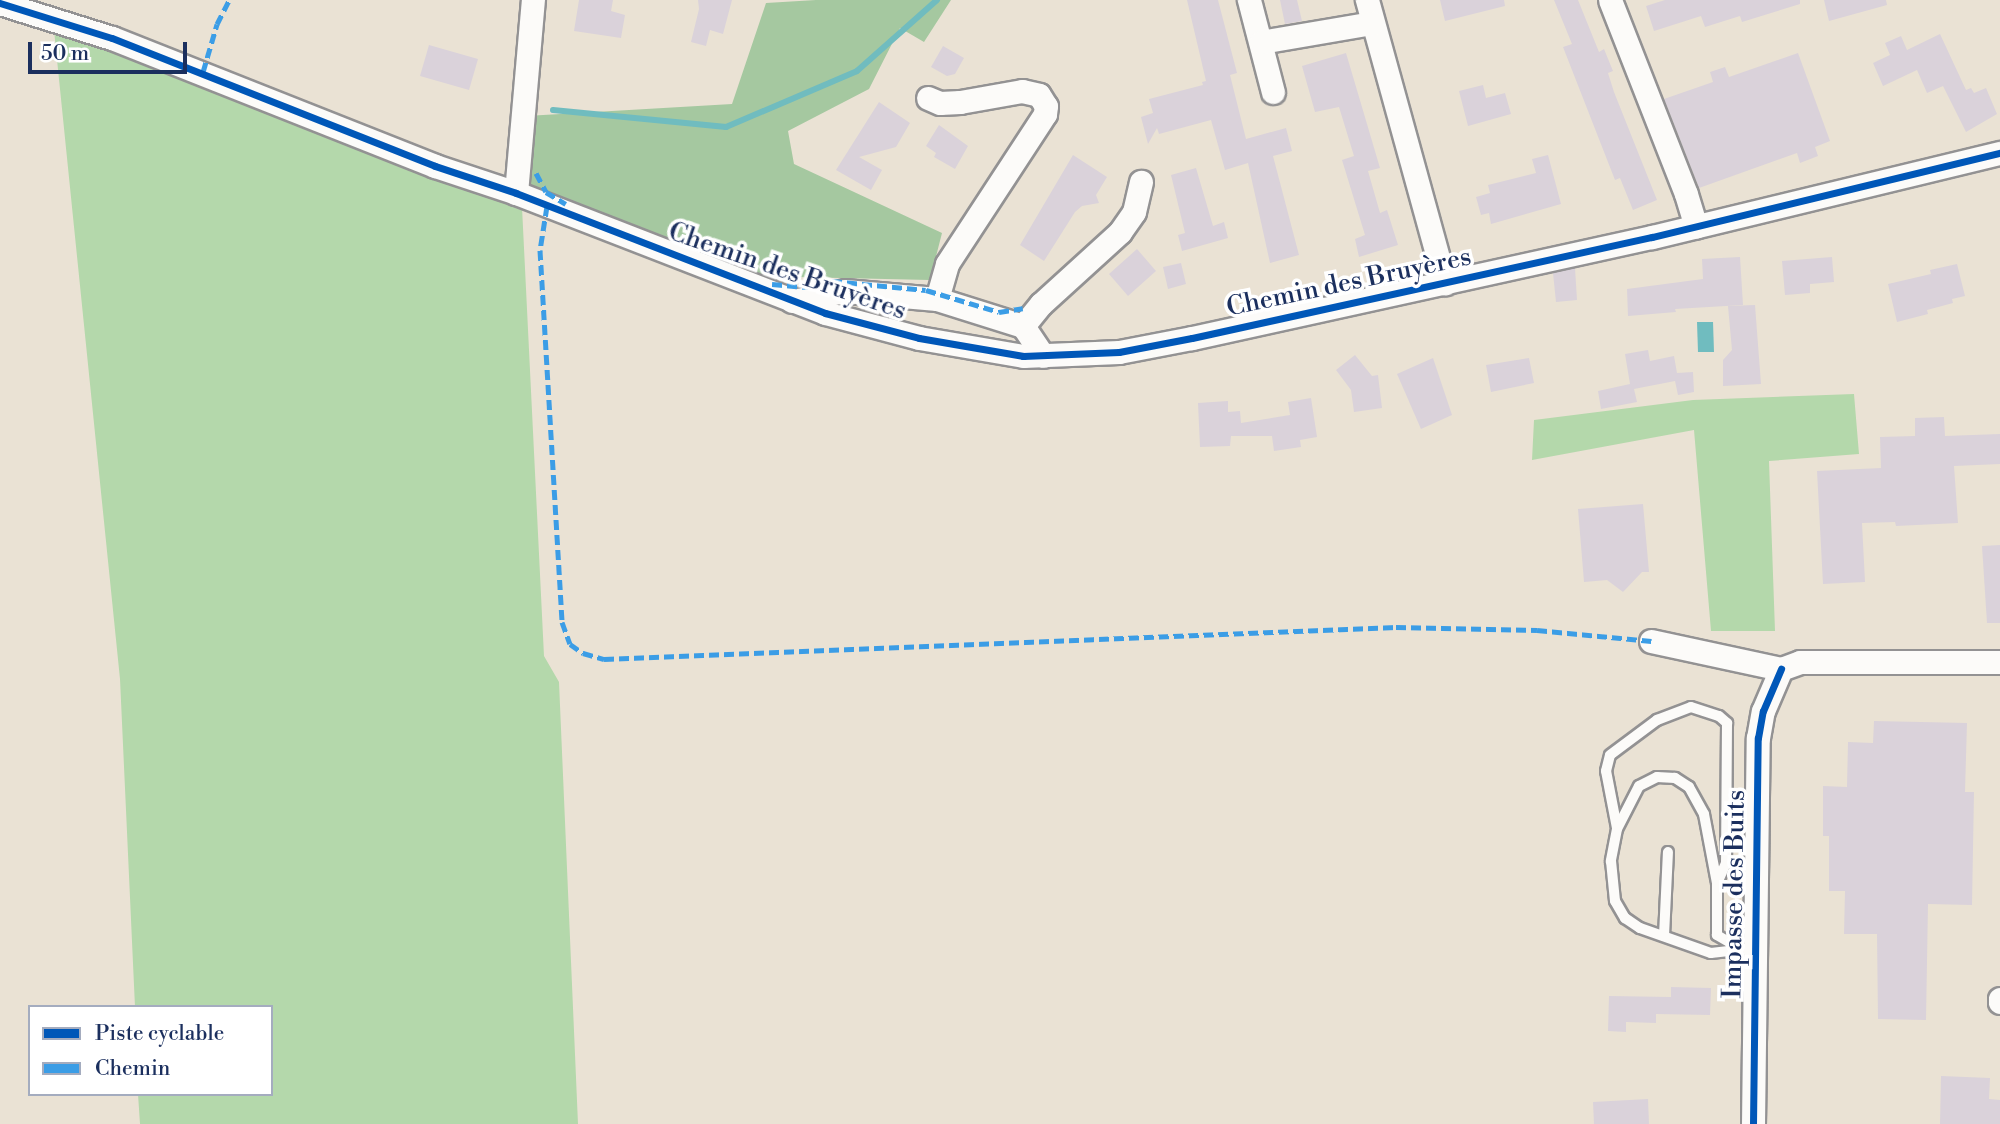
<!DOCTYPE html>
<meta charset="utf-8">
<style>
body{margin:0}
#map{position:relative;width:2000px;height:1124px;overflow:hidden;background:#eae2d4;font-family:"Libre Bodoni",serif}
div>[style]{position:absolute}
.green>*{inset:0;background:#b4d8ab}
.forest>*{inset:0;background:#a5c8a0}
.water>*{inset:0;background:#70bcbf}
.stream>*{height:6px;margin:-3px;padding:0 3px;transform-origin:3px;border-radius:3px;background:#70bcbf}
.building>*{inset:0;background:#dad2da}
.roads{filter:drop-shadow(2px 0 #939293) drop-shadow(-2px 0 #939293) drop-shadow(0 2px #939293) drop-shadow(0 -2px #939293)}
.service>*{height:10px;margin:-5px;padding:0 5px;transform-origin:5px;border-radius:5px;background:#fcfbf9}
.minor>*{height:23px;margin:-11.5px;padding:0 11.5px;transform-origin:11.5px;border-radius:11.5px;background:#fcfbf9}
.quiet>*{height:5px;margin-top:-2.5px;transform-origin:0;background:repeating-linear-gradient(90deg,#3b9de6 0 10px,transparent 0 15px)}
.cycleway>*{height:7px;margin:-3.5px;padding:0 3.5px;transform-origin:3.5px;border-radius:3.5px;background:#0057b8}
span{translate:-50% -50%;white-space:nowrap;text-align:center;line-height:1.15;-webkit-text-stroke:7px #fff;paint-order:stroke}
.street-label{font-size:26px;color:#1b2f5e}
.legend{position:absolute;left:28px;top:1005px;width:245px;height:91px;box-sizing:border-box;background:#fff;border:2px solid #a4acbf;margin:0;padding:9px 12px;list-style:none;font-size:21px;color:#1b2f5e}
.legend li{display:flex;align-items:center;gap:14px;height:35px}
.legend b{width:35px;border:2px solid #a4acbf}
.scale{position:absolute;left:28px;top:42px;width:159px;height:32px;box-sizing:border-box;border:4px solid #1b2f5e;border-top:0;padding-left:9px;font-size:21px;line-height:24px;white-space:nowrap;color:#1b2f5e;-webkit-text-stroke:5px #fff;paint-order:stroke}
</style>
<div id="map">
<div class="green">
<div style="clip-path:polygon(54px 30px,522px 207px,544px 656px,559px 682px,578px 1124px,140px 1124px,138px 1094px,271px 1094px,271px 1007px,135px 1007px,120px 679px)"></div>
<div style="clip-path:polygon(1854px 394px,1859px 454px,1769px 461px,1775px 631px,1711px 631px,1694px 430px,1532px 460px,1534px 420px,1693px 400px)"></div>
</div>
<div class="forest">
<div style="clip-path:polygon(816px 0,951px 0,924px 42px,900px 28px,869px 89px,788px 131px,794px 164px,942px 233px,930px 280px,745px 276px,527px 185px,526px 116px,732px 104px,766px 3px)"></div>
</div>
<div class="water">
<div style="clip-path:polygon(1697px 322px,1713px 322px,1714px 352px,1698px 352px)"></div>
</div>
<div class="stream">
<div style="left:553px;top:110px;width:174px;rotate:5.6deg"></div>
<div style="left:726px;top:127px;width:142px;rotate:-23.1deg"></div>
<div style="left:857px;top:71px;width:107px;rotate:-41.6deg"></div>
</div>
<div class="building">
<div style="clip-path:polygon(579px 0,613px 0,611px 11px,625px 15px,621px 38px,574px 31px)"></div>
<div style="clip-path:polygon(698px 0,732px 0,723px 34px,710px 30px,706px 46px,691px 42px,699px 9px)"></div>
<div style="clip-path:polygon(1187px 0,1218px 0,1237px 73px,1230px 75px,1246px 139px,1286px 128px,1292px 151px,1273px 156px,1299px 255px,1270px 263px,1248px 163px,1225px 170px,1211px 120px,1159px 134px,1157px 128px,1148px 144px,1141px 117px,1153px 113px,1149px 99px,1203px 85px,1202px 82px,1206px 81px)"></div>
<div style="clip-path:polygon(1280px 0,1297px 0,1302px 21px,1285px 24px)"></div>
<div style="clip-path:polygon(1440px 0,1504px 0,1505px 6px,1445px 21px)"></div>
<div style="clip-path:polygon(1554px 0,1578px 0,1599px 52px,1604px 49px,1613px 71px,1608px 73px,1614px 92px,1657px 200px,1633px 210px,1620px 178px,1615px 180px,1563px 47px,1572px 44px)"></div>
<div style="clip-path:polygon(1665px 0,1800px 0,1800px 4px,1742px 22px,1740px 16px,1705px 27px,1701px 16px,1654px 31px,1646px 6px)"></div>
<div style="clip-path:polygon(1824px 0,1886px 0,1887px 5px,1829px 21px)"></div>
<div style="clip-path:polygon(1940px 34px,1966px 90px,1971px 88px,1974px 93px,1986px 88px,1997px 114px,1966px 132px,1943px 86px,1927px 93px,1917px 70px,1883px 86px,1873px 63px,1890px 55px,1885px 43px,1901px 36px,1907px 50px)"></div>
<div style="clip-path:polygon(429px 45px,478px 59px,469px 90px,420px 76px)"></div>
<div style="clip-path:polygon(943px 46px,964px 58px,955px 74px,947px 76px,931px 67px)"></div>
<div style="clip-path:polygon(1346px 53px,1380px 168px,1368px 171px,1380px 213px,1387px 210px,1398px 245px,1359px 257px,1355px 239px,1365px 235px,1342px 160px,1354px 156px,1339px 107px,1315px 112px,1302px 66px)"></div>
<div style="clip-path:polygon(1798px 53px,1830px 141px,1815px 147px,1818px 156px,1800px 163px,1797px 153px,1699px 188px,1664px 99px,1713px 82px,1710px 72px,1725px 67px,1729px 77px)"></div>
<div style="clip-path:polygon(1483px 85px,1486px 98px,1505px 93px,1511px 114px,1468px 126px,1459px 91px)"></div>
<div style="clip-path:polygon(879px 102px,910px 123px,896px 147px,859px 157px,882px 170px,871px 190px,836px 170px)"></div>
<div style="clip-path:polygon(939px 125px,968px 146px,955px 169px,934px 157px,936px 153px,926px 146px)"></div>
<div style="clip-path:polygon(1073px 155px,1107px 177px,1096px 195px,1099px 203px,1082px 206px,1075px 212px,1044px 261px,1020px 245px)"></div>
<div style="clip-path:polygon(1548px 155px,1561px 204px,1491px 224px,1489px 213px,1481px 215px,1476px 197px,1490px 193px,1488px 185px,1536px 173px,1532px 159px)"></div>
<div style="clip-path:polygon(1196px 168px,1213px 226px,1224px 222px,1228px 238px,1182px 251px,1178px 235px,1185px 233px,1171px 175px)"></div>
<div style="clip-path:polygon(1137px 249px,1156px 271px,1128px 296px,1109px 274px)"></div>
<div style="clip-path:polygon(1740px 257px,1743px 305px,1675px 309px,1676px 312px,1628px 316px,1627px 289px,1703px 279px,1702px 259px)"></div>
<div style="clip-path:polygon(1832px 257px,1834px 282px,1810px 284px,1810px 293px,1785px 295px,1782px 261px)"></div>
<div style="clip-path:polygon(1181px 263px,1186px 284px,1168px 289px,1163px 267px)"></div>
<div style="clip-path:polygon(1957px 264px,1965px 296px,1952px 299px,1953px 303px,1927px 310px,1928px 314px,1897px 322px,1888px 284px,1931px 274px,1930px 270px)"></div>
<div style="clip-path:polygon(1575px 268px,1577px 300px,1556px 302px,1553px 273px)"></div>
<div style="clip-path:polygon(1755px 305px,1761px 384px,1723px 386px,1723px 360px,1732px 350px,1728px 306px)"></div>
<div style="clip-path:polygon(1648px 350px,1650px 361px,1674px 356px,1677px 373px,1693px 372px,1694px 392px,1678px 395px,1675px 381px,1634px 389px,1637px 402px,1601px 409px,1598px 391px,1630px 384px,1625px 354px)"></div>
<div style="clip-path:polygon(1355px 355px,1372px 376px,1378px 375px,1382px 408px,1354px 412px,1351px 390px,1336px 370px)"></div>
<div style="clip-path:polygon(1433px 358px,1452px 415px,1421px 429px,1397px 374px)"></div>
<div style="clip-path:polygon(1529px 358px,1534px 383px,1491px 392px,1486px 365px)"></div>
<div style="clip-path:polygon(1311px 398px,1317px 437px,1300px 440px,1301px 447px,1274px 451px,1272px 436px,1231px 436px,1230px 446px,1200px 447px,1198px 403px,1228px 401px,1228px 412px,1240px 411px,1241px 423px,1290px 415px,1288px 402px)"></div>
<div style="clip-path:polygon(1944px 417px,1945px 436px,2000px 434px,2000px 464px,1954px 466px,1958px 523px,1896px 526px,1895px 522px,1862px 523px,1865px 582px,1823px 584px,1817px 471px,1881px 468px,1880px 437px,1915px 436px,1915px 418px)"></div>
<div style="clip-path:polygon(1643px 504px,1649px 572px,1642px 572px,1623px 592px,1607px 580px,1584px 582px,1578px 509px)"></div>
<div style="clip-path:polygon(2000px 545px,2000px 623px,1987px 623px,1982px 546px)"></div>
<div style="clip-path:polygon(1874px 721px,1967px 723px,1965px 792px,1974px 792px,1972px 905px,1928px 904px,1926px 1020px,1878px 1019px,1877px 934px,1844px 934px,1845px 891px,1829px 891px,1829px 836px,1823px 836px,1823px 786px,1847px 787px,1848px 742px,1873px 743px)"></div>
<div style="clip-path:polygon(1671px 987px,1711px 988px,1710px 1015px,1656px 1014px,1656px 1023px,1626px 1022px,1626px 1032px,1608px 1031px,1609px 996px,1671px 997px)"></div>
<div style="clip-path:polygon(1941px 1076px,1990px 1078px,1989px 1099px,2000px 1100px,2000px 1124px,1940px 1124px)"></div>
<div style="clip-path:polygon(1648px 1099px,1649px 1124px,1594px 1124px,1593px 1102px)"></div>
</div>
<div class="roads">
<div class="service">
<div style="left:1617px;top:828px;width:58px;rotate:-100.9deg"></div>
<div style="left:1606px;top:771px;width:16px;rotate:-76deg"></div>
<div style="left:1610px;top:755px;width:59px;rotate:-36.7deg"></div>
<div style="left:1657px;top:720px;width:36px;rotate:-21deg"></div>
<div style="left:1691px;top:707px;width:29px;rotate:18deg"></div>
<div style="left:1719px;top:716px;width:11px;rotate:41deg"></div>
<div style="left:1727px;top:723px;width:140px;rotate:90.4deg"></div>
<div style="left:1726px;top:863px;width:22px;rotate:114deg"></div>
<div style="left:1664px;top:936px;width:84px;rotate:-87.3deg"></div>
<div style="left:1741px;top:949px;width:28px;rotate:-150deg"></div>
<div style="left:1717px;top:935px;width:52px;rotate:-90deg"></div>
<div style="left:1717px;top:883px;width:70px;rotate:-100.7deg"></div>
<div style="left:1704px;top:814px;width:31px;rotate:-119deg"></div>
<div style="left:1689px;top:787px;width:17px;rotate:-147deg"></div>
<div style="left:1675px;top:778px;width:18px;rotate:-177deg"></div>
<div style="left:1657px;top:777px;width:20px;rotate:153deg"></div>
<div style="left:1639px;top:786px;width:48px;rotate:117.1deg"></div>
<div style="left:1617px;top:829px;width:33px;rotate:101deg"></div>
<div style="left:1611px;top:861px;width:40px;rotate:84.3deg"></div>
<div style="left:1615px;top:901px;width:20px;rotate:60deg"></div>
<div style="left:1625px;top:918px;width:18px;rotate:34deg"></div>
<div style="left:1640px;top:928px;width:75px;rotate:19.4deg"></div>
<div style="left:1711px;top:953px;width:44px;rotate:-6.5deg"></div>
</div>
<div class="minor">
<div style="left:1249px;top:0;width:95px;rotate:75.4deg"></div>
<div style="left:1367px;top:0;width:294px;rotate:74.6deg"></div>
<div style="left:1610px;top:0;width:208px;rotate:68.6deg"></div>
<div style="left:1686px;top:194px;width:34px;rotate:73deg"></div>
<div style="left:0;top:3px;width:117px;rotate:17.4deg"></div>
<div style="left:112px;top:38px;width:347px;rotate:21.6deg"></div>
<div style="left:435px;top:166px;width:85px;rotate:18.4deg"></div>
<div style="left:516px;top:193px;width:331px;rotate:21.2deg"></div>
<div style="left:825px;top:313px;width:97px;rotate:14.9deg"></div>
<div style="left:919px;top:338px;width:106px;rotate:9.8deg"></div>
<div style="left:1023px;top:356px;width:96px;rotate:-2.4deg"></div>
<div style="left:1119px;top:352px;width:74px;rotate:-10.9deg"></div>
<div style="left:1192px;top:338px;width:471px;rotate:-12.4deg"></div>
<div style="left:1652px;top:237px;width:358px;rotate:-13.6deg"></div>
<div style="left:1261px;top:42px;width:113px;rotate:-9.7deg"></div>
<div style="left:928px;top:98px;width:13px;rotate:23deg"></div>
<div style="left:940px;top:103px;width:20px;rotate:-3deg"></div>
<div style="left:960px;top:102px;width:63px;rotate:-10.1deg"></div>
<div style="left:1022px;top:91px;width:17px;rotate:13deg"></div>
<div style="left:1039px;top:95px;width:13px;rotate:58deg"></div>
<div style="left:1046px;top:106px;width:8px;rotate:97deg"></div>
<div style="left:1045px;top:114px;width:179px;rotate:123.2deg"></div>
<div style="left:947px;top:264px;width:36px;rotate:106deg"></div>
<div style="left:516px;top:193px;width:194px;rotate:-85deg"></div>
<div style="left:792px;top:301px;width:54px;rotate:-10.7deg"></div>
<div style="left:845px;top:291px;width:92px;rotate:5deg"></div>
<div style="left:937px;top:299px;width:90px;rotate:17.4deg"></div>
<div style="left:1023px;top:326px;width:36px;rotate:56deg"></div>
<div style="left:1023px;top:326px;width:28px;rotate:-51deg"></div>
<div style="left:1041px;top:304px;width:107px;rotate:-42.3deg"></div>
<div style="left:1120px;top:232px;width:24px;rotate:-55deg"></div>
<div style="left:1134px;top:212px;width:31px;rotate:-77deg"></div>
<div style="left:1651px;top:641px;width:133px;rotate:12.2deg"></div>
<div style="left:1781px;top:669px;width:20px;rotate:-20deg"></div>
<div style="left:1800px;top:662px;width:200px"></div>
<div style="left:2000px;top:999px;width:3px;rotate:90deg"></div>
<div style="left:1753px;top:1124px;width:386px;rotate:-89.3deg"></div>
<div style="left:1758px;top:738px;width:27px;rotate:-80deg"></div>
<div style="left:1763px;top:711px;width:46px;rotate:-66.8deg"></div>
</div>
</div>
<div class="quiet">
<div style="left:203px;top:72px;width:50px;rotate:-73.7deg"></div>
<div style="left:217px;top:24px;width:27px;rotate:-63deg"></div>
<div style="left:536px;top:173px;width:21px;rotate:62deg"></div>
<div style="left:546px;top:192px;width:23px;rotate:31deg"></div>
<div style="left:547px;top:206px;width:45px;rotate:99deg"></div>
<div style="left:540px;top:250px;width:373px;rotate:86.6deg"></div>
<div style="left:562px;top:622px;width:23px;rotate:70deg"></div>
<div style="left:570px;top:644px;width:16px;rotate:35deg"></div>
<div style="left:583px;top:653px;width:22px;rotate:16deg"></div>
<div style="left:604px;top:659px;width:793px;rotate:-2.31deg"></div>
<div style="left:1396px;top:627px;width:141px;rotate:1.2deg"></div>
<div style="left:1537px;top:630px;width:115px;rotate:5.5deg"></div>
<div style="left:772px;top:284px;width:34px;rotate:5deg"></div>
<div style="left:806px;top:287px;width:27px;rotate:-13deg"></div>
<div style="left:832px;top:281px;width:94px;rotate:5.5deg"></div>
<div style="left:926px;top:290px;width:76px;rotate:16.8deg"></div>
<div style="left:999px;top:312px;width:24px;rotate:-9deg"></div>
</div>
<div class="cycleway">
<div style="left:0;top:3px;width:117px;rotate:17.4deg"></div>
<div style="left:112px;top:38px;width:347px;rotate:21.6deg"></div>
<div style="left:435px;top:166px;width:85px;rotate:18.4deg"></div>
<div style="left:516px;top:193px;width:331px;rotate:21.2deg"></div>
<div style="left:825px;top:313px;width:97px;rotate:14.9deg"></div>
<div style="left:919px;top:338px;width:106px;rotate:9.8deg"></div>
<div style="left:1023px;top:356px;width:96px;rotate:-2.4deg"></div>
<div style="left:1119px;top:352px;width:74px;rotate:-10.9deg"></div>
<div style="left:1192px;top:338px;width:471px;rotate:-12.4deg"></div>
<div style="left:1652px;top:237px;width:358px;rotate:-13.6deg"></div>
<div style="left:1753px;top:1124px;width:386px;rotate:-89.3deg"></div>
<div style="left:1758px;top:738px;width:27px;rotate:-80deg"></div>
<div style="left:1763px;top:711px;width:46px;rotate:-66.8deg"></div>
</div>
<div class="street-label">
<span style="left:787px;top:272px;rotate:19deg">Chemin des Bruyères</span>
<span style="left:1349px;top:283px;rotate:-12deg">Chemin des Bruyères</span>
<span style="left:1735px;top:894px;rotate:-89deg">Impasse des Buits</span>
</div>
<ul class="legend">
<li><b style="height:9px;background:#0057b8"></b>Piste cyclable</li>
<li><b style="height:9px;background:#3b9de6"></b>Chemin</li>
</ul>
<div class="scale">50 m</div>
</div>
